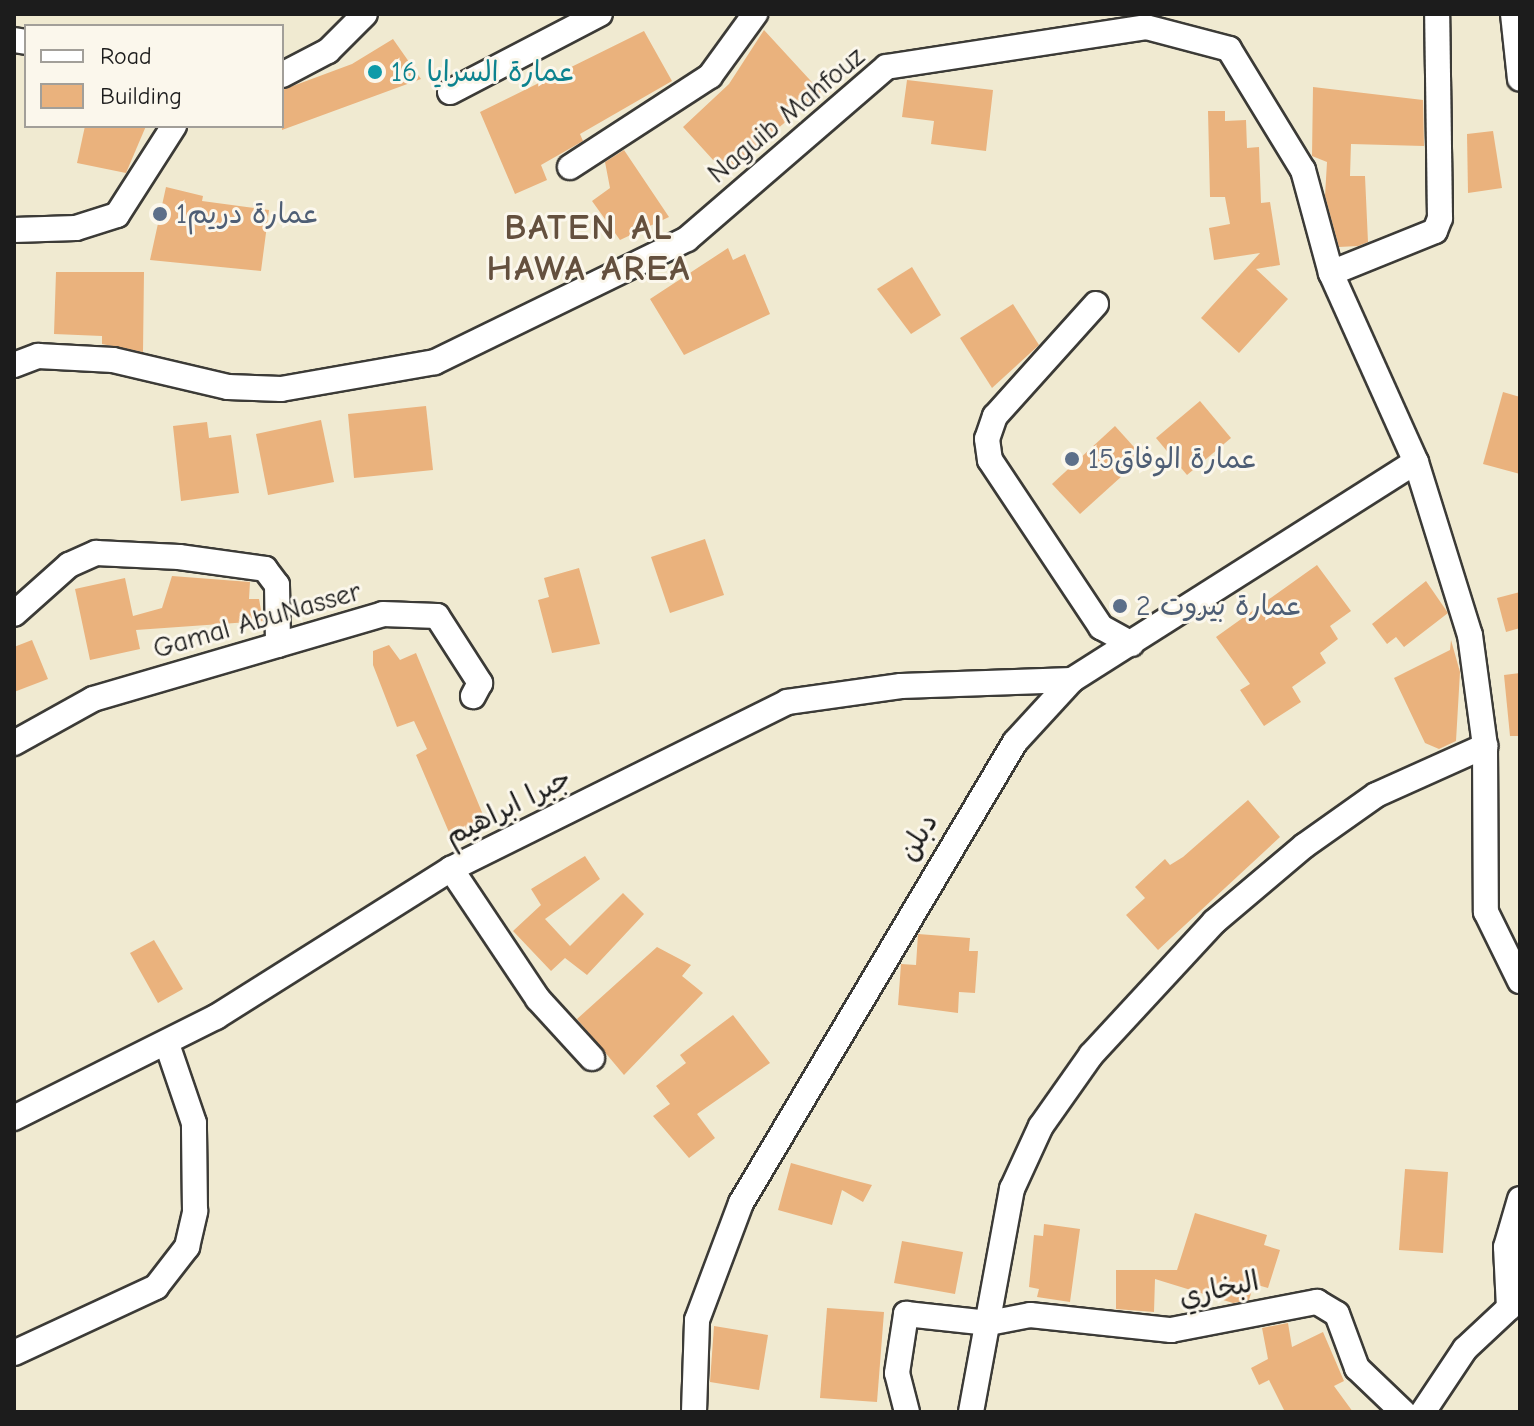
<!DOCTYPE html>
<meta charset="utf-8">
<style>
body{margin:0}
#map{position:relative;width:1534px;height:1426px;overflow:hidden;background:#f0ead1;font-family:"Comic Neue","Playpen Sans Arabic",sans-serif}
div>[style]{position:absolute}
.building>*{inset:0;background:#eab27d}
.roads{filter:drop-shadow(2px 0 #3c3b37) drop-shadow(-2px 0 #3c3b37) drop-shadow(0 2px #3c3b37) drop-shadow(0 -2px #3c3b37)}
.minor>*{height:24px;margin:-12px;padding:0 12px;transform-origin:12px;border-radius:12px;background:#fff}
.dots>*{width:22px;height:22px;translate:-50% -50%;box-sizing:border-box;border:4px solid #fbf7ec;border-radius:50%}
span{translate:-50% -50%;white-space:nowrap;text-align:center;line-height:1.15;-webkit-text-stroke:6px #fbf7ec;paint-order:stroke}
.culture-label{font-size:28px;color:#0d838f}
.left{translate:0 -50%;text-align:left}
.street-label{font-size:28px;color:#1c1c1c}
.service-label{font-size:28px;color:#4e5e75}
.district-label{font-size:36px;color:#64503e;font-weight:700;letter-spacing:2px}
.frame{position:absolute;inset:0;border:16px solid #1c1c1c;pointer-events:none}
.legend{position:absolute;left:24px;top:24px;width:260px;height:104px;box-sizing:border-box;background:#fbf7ec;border:2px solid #a29f99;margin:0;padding:10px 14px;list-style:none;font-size:24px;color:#1c1c1c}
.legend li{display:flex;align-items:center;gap:16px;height:40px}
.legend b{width:40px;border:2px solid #a29f99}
</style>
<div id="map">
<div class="building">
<div style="clip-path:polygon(764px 30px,821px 92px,725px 173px,683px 127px,729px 84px)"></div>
<div style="clip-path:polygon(644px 31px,672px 81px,580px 134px,583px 141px,541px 165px,547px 180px,515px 194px,480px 112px)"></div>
<div style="clip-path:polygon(393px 39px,421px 79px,282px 130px,282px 90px,352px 64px)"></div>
<div style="clip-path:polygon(907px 80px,993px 90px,986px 151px,931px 144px,934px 121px,902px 117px)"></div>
<div style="clip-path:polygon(1313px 87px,1423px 100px,1424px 146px,1351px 144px,1350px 176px,1365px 176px,1368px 242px,1358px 246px,1339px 247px,1325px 196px,1327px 162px,1312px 156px)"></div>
<div style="clip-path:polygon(1208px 111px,1225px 111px,1225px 121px,1246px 120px,1247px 148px,1259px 147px,1261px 203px,1270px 202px,1280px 265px,1256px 269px,1288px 299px,1239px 353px,1201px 318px,1260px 253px,1214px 260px,1209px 228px,1230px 224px,1225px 197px,1210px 197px)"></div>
<div style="clip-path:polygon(85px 126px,146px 126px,126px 173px,77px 163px)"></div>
<div style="clip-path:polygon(1493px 131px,1502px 188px,1468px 193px,1467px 134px)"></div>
<div style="clip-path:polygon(624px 150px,669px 217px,620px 240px,592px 201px,610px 188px,605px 162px)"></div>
<div style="clip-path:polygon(166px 187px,203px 196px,202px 201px,269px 210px,261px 271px,150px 260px)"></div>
<div style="clip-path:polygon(728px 248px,733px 260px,745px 254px,770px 314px,684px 355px,650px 299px)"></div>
<div style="clip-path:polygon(912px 267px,941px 315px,911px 334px,877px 289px)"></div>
<div style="clip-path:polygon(56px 272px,144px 272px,143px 352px,102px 344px,102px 336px,54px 334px)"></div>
<div style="clip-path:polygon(1013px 304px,1039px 345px,992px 388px,960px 338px)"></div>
<div style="clip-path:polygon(1503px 392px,1520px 397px,1520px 474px,1483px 464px)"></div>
<div style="clip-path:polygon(1200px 401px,1231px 438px,1187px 475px,1156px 438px)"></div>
<div style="clip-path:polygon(426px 406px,433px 470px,354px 478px,348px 414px)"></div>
<div style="clip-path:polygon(321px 420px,334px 482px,268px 495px,256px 434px)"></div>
<div style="clip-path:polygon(207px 422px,209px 438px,231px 435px,239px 493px,181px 501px,173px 426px)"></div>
<div style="clip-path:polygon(1115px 426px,1143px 457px,1080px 514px,1052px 484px)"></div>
<div style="clip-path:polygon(705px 539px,724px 595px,670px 613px,651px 557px)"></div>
<div style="clip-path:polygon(1317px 565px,1351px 611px,1330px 626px,1338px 639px,1320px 653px,1326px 663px,1292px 687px,1301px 702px,1264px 726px,1240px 690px,1250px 684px,1216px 637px)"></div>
<div style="clip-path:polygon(579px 568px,600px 644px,552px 653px,538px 600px,549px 597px,544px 578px)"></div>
<div style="clip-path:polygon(172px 576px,250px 582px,249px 599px,259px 599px,263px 621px,136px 630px,140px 649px,90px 660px,75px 589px,125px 578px,133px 616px,162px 608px)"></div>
<div style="clip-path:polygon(1426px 581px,1448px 613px,1404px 647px,1396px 637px,1387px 644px,1372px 624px)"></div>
<div style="clip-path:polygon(1520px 592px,1520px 628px,1506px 632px,1497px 598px)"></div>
<div style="clip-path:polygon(32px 640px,48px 679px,14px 692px,14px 647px)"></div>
<div style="clip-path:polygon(1451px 640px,1460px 672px,1456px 741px,1439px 749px,1425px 743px,1394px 678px,1450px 650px)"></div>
<div style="clip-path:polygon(389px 645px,400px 660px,416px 653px,486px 822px,451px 837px,416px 755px,427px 749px,414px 721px,397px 727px,373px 665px,373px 651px)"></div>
<div style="clip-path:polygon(1520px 673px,1520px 736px,1510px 736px,1504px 675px)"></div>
<div style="clip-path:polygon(1248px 800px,1280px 837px,1158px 950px,1126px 915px,1145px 898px,1135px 887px,1165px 859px,1170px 865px,1183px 857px)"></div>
<div style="clip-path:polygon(585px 856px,600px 879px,545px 919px,570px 946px,623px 893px,644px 914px,587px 975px,565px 958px,551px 971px,513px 931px,541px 905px,531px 889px)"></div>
<div style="clip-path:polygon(918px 934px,970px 938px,969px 951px,978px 951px,975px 993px,959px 992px,958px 1013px,898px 1005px,901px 964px,916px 965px)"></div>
<div style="clip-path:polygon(154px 940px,183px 989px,158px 1003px,130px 953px)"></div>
<div style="clip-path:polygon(657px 947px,691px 965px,682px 976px,703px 993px,624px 1075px,577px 1019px)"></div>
<div style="clip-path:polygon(733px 1015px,770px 1063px,697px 1114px,715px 1138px,689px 1158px,653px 1116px,670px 1104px,656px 1086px,686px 1063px,680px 1055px)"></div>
<div style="clip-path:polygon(791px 1163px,845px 1178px,872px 1185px,863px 1202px,842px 1190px,832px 1225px,778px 1210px)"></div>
<div style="clip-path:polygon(1405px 1169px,1448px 1172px,1443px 1253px,1399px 1250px)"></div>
<div style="clip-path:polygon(1195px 1213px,1267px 1235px,1264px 1245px,1280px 1250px,1268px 1288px,1254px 1284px,1249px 1300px,1233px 1303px,1155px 1279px,1154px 1312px,1116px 1309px,1116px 1270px,1177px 1270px)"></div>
<div style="clip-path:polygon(1044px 1224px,1080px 1229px,1070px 1302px,1037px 1297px,1039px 1289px,1029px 1287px,1034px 1235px,1043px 1236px)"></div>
<div style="clip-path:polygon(902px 1241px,963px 1252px,955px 1294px,894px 1283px)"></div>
<div style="clip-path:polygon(827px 1308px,884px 1312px,877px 1402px,820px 1398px)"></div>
<div style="clip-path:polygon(1288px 1323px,1292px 1347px,1323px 1332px,1344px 1381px,1334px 1386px,1353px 1412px,1285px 1412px,1269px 1380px,1259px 1385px,1251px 1368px,1268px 1359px,1262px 1328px)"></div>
<div style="clip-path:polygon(714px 1326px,768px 1335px,759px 1390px,710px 1382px)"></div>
</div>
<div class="roads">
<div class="minor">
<div style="left:1513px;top:14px;width:65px;rotate:83.9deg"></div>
<div style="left:14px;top:40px;width:12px;rotate:9deg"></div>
<div style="left:282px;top:75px;width:52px;rotate:-27.6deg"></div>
<div style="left:328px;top:51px;width:52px;rotate:-45deg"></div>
<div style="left:450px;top:92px;width:169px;rotate:-27.5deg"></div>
<div style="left:570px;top:167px;width:167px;rotate:-33deg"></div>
<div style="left:710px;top:76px;width:77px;rotate:-54deg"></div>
<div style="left:14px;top:230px;width:62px;rotate:-1.8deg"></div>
<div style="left:76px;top:228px;width:43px;rotate:-17.6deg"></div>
<div style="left:117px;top:215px;width:106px;rotate:-57.4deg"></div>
<div style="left:1331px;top:273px;width:112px;rotate:-22deg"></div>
<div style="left:1435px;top:231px;width:14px;rotate:-69deg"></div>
<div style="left:1440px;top:218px;width:204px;rotate:-90.8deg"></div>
<div style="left:1096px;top:304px;width:151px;rotate:132deg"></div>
<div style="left:995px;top:416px;width:24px;rotate:109deg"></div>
<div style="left:987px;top:439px;width:21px;rotate:82deg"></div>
<div style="left:990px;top:460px;width:201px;rotate:56.4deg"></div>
<div style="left:1101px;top:627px;width:35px;rotate:29deg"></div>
<div style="left:14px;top:365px;width:26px;rotate:-21deg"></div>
<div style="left:38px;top:356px;width:75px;rotate:3.1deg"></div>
<div style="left:113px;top:360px;width:118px;rotate:13.2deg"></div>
<div style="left:228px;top:387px;width:53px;rotate:2.2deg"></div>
<div style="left:281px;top:389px;width:156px;rotate:-9.9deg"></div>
<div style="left:435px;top:362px;width:280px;rotate:-26deg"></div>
<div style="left:687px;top:239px;width:263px;rotate:-40.8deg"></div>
<div style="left:886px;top:67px;width:263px;rotate:-8.7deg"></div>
<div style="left:1146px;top:27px;width:86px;rotate:14.8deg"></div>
<div style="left:1229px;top:49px;width:142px;rotate:58.6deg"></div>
<div style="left:1303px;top:170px;width:107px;rotate:74.8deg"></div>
<div style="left:1331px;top:273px;width:207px;rotate:65.8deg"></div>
<div style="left:1416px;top:462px;width:181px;rotate:72.7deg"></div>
<div style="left:1470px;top:635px;width:112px;rotate:82.3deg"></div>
<div style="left:1485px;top:746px;width:166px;rotate:89.7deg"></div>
<div style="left:1486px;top:912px;width:77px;rotate:63.8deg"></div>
<div style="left:14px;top:614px;width:74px;rotate:-41.7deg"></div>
<div style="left:69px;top:565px;width:30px;rotate:-24deg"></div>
<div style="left:96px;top:553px;width:83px;rotate:2.8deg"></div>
<div style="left:179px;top:557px;width:87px;rotate:7.9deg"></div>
<div style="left:265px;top:569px;width:20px;rotate:53deg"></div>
<div style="left:277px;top:585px;width:60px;rotate:89deg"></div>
<div style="left:14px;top:743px;width:90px;rotate:-29.1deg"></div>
<div style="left:93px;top:699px;width:302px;rotate:-16.3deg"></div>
<div style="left:383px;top:614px;width:54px;rotate:2.1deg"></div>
<div style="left:437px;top:616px;width:80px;rotate:57.3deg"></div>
<div style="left:480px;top:683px;width:15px;rotate:118deg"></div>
<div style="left:451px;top:869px;width:156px;rotate:56.2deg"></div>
<div style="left:538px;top:999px;width:80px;rotate:47.5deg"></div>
<div style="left:14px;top:1118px;width:226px;rotate:-26.6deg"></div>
<div style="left:216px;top:1017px;width:278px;rotate:-32.2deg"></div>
<div style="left:451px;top:869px;width:375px;rotate:-26.4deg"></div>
<div style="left:787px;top:702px;width:115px;rotate:-8deg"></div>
<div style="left:901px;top:686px;width:171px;rotate:-2deg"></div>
<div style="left:1509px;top:1308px;width:61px;rotate:-92.8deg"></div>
<div style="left:1506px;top:1247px;width:50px;rotate:-73.7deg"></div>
<div style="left:14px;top:1353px;width:157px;rotate:-24.9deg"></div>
<div style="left:156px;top:1287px;width:51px;rotate:-52.2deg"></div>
<div style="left:187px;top:1247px;width:37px;rotate:-77deg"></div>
<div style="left:195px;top:1211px;width:88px;rotate:-90.7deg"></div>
<div style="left:194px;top:1123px;width:83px;rotate:-108.9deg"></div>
<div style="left:694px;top:1412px;width:92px;rotate:-88.1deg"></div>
<div style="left:697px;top:1320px;width:125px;rotate:-69.4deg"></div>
<div style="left:741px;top:1203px;width:536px;rotate:-59.27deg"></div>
<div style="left:1015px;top:742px;width:84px;rotate:-47.4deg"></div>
<div style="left:1072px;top:680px;width:407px;rotate:-32.4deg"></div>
<div style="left:907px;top:1412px;width:40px;rotate:-104.4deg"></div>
<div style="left:897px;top:1373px;width:60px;rotate:-81.3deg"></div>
<div style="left:906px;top:1314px;width:83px;rotate:6.2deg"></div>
<div style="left:989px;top:1323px;width:42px;rotate:-11deg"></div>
<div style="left:1030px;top:1315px;width:142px;rotate:6.1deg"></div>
<div style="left:1171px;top:1330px;width:149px;rotate:-10.9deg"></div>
<div style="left:1317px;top:1302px;width:23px;rotate:31deg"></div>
<div style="left:1337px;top:1314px;width:58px;rotate:69.7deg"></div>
<div style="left:1357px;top:1368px;width:64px;rotate:43.7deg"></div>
<div style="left:971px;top:1412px;width:227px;rotate:-79.6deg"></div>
<div style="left:1012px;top:1189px;width:69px;rotate:-65.3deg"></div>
<div style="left:1041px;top:1126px;width:87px;rotate:-54.8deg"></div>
<div style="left:1091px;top:1055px;width:181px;rotate:-47.2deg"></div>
<div style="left:1214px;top:922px;width:118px;rotate:-40.2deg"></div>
<div style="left:1304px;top:846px;width:88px;rotate:-35.3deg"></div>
<div style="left:1376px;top:795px;width:120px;rotate:-24.2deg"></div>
<div style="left:1423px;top:1412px;width:76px;rotate:-56.3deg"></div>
<div style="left:1465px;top:1349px;width:60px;rotate:-43deg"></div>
</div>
</div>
<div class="dots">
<div style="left:375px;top:72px;background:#0f9aa8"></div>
<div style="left:160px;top:214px;background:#5c6f8a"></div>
<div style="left:1072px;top:459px;background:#5c6f8a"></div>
<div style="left:1120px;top:606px;background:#5c6f8a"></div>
</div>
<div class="culture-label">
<span class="left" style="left:391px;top:72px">عمارة السرايا 16</span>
</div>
<div class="street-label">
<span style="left:786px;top:115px;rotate:-40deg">Naguib Mahfouz</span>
<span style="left:257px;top:620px;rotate:-16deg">Gamal AbuNasser</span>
<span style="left:508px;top:807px;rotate:-27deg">جبرا ابراهيم</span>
<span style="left:918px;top:837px;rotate:-59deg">دبلن</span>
<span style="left:1219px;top:1289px;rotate:-12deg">البخاري</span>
</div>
<div class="service-label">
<span class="left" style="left:176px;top:214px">عمارة دريم1</span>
<span class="left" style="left:1088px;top:459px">عمارة الوفاق15</span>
<span class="left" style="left:1136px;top:606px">عمارة بيروت 2</span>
</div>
<div class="district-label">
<span style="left:589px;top:248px">BATEN AL<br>HAWA AREA</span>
</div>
<div class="frame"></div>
<ul class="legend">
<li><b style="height:10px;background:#fff"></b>Road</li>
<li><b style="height:22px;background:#eab27d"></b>Building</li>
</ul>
</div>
